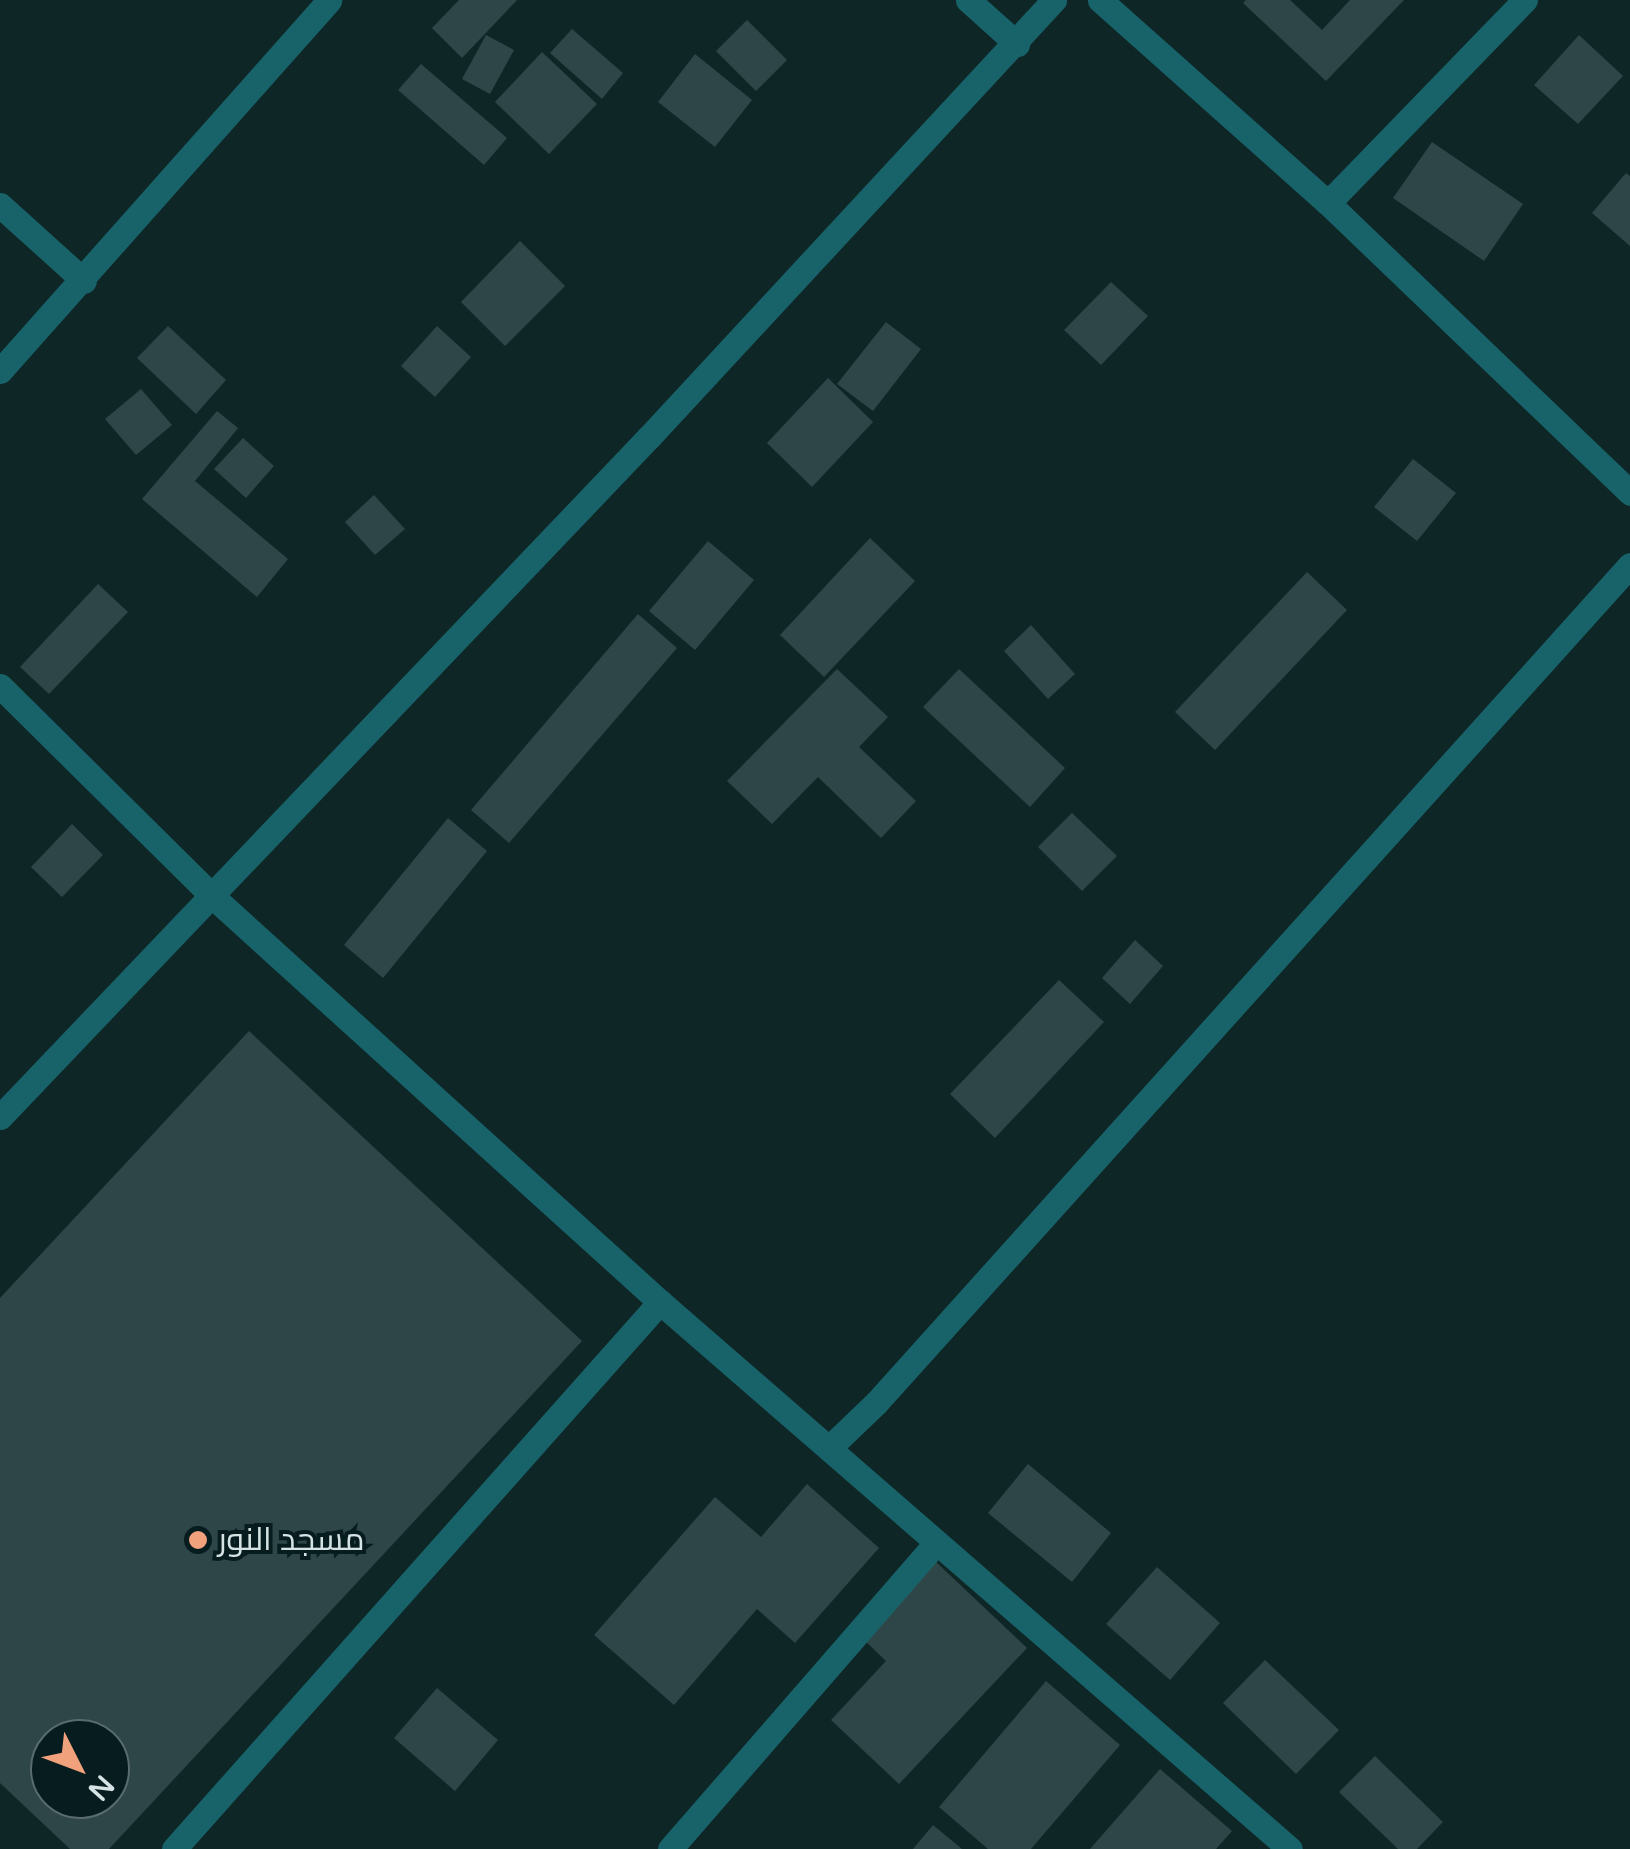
<!DOCTYPE html>
<meta charset="utf-8">
<style>
body{margin:0}
#map{position:relative;width:1630px;height:1849px;overflow:hidden;background:#0f2627;font-family:"Varela Round",Cairo,sans-serif}
div>[style]{position:absolute}
.building>*{inset:0;background:#2f4648}
.minor>*{height:25px;margin:-12.5px;padding:0 12.5px;transform-origin:12.5px;border-radius:12.5px;background:#186369}
.dots>*{width:28px;height:28px;translate:-50% -50%;box-sizing:border-box;border:5px solid #061c1e;border-radius:50%}
span{translate:-50% -50%;white-space:nowrap;text-align:center;line-height:1.15;-webkit-text-stroke:8px #061c1e;paint-order:stroke}
.poi-label{font-size:32px;color:#d6e3e4}
.left{translate:0 -50%;text-align:left}
.north{position:absolute;left:30px;top:1719px;width:100px;height:100px;box-sizing:border-box;background:#061c1e;border:2px solid #596c6d;border-radius:50%;rotate:132deg;font-size:28px;font-weight:700;line-height:40px;text-align:center;color:#d6e3e4}
.north::after{content:'';display:block;margin:auto;width:35px;height:45px;background:#f1a17c;clip-path:polygon(50% 0,100% 100%,50% 72%,0 100%)}
</style>
<div id="map">
<div class="building">
<div style="clip-path:polygon(459px 0,517px 0,462px 58px,432px 28px)"></div>
<div style="clip-path:polygon(1246px 0,1290px 0,1322px 30px,1350px 0,1404px 0,1326px 81px,1243px 3px)"></div>
<div style="clip-path:polygon(747px 20px,787px 60px,756px 91px,716px 51px)"></div>
<div style="clip-path:polygon(572px 29px,623px 73px,602px 99px,550px 53px)"></div>
<div style="clip-path:polygon(486px 35px,514px 50px,490px 94px,462px 79px)"></div>
<div style="clip-path:polygon(1579px 35px,1623px 76px,1578px 124px,1534px 85px)"></div>
<div style="clip-path:polygon(542px 52px,597px 104px,549px 154px,495px 102px)"></div>
<div style="clip-path:polygon(695px 54px,752px 100px,715px 147px,658px 102px)"></div>
<div style="clip-path:polygon(421px 64px,507px 138px,484px 165px,398px 90px)"></div>
<div style="clip-path:polygon(1432px 142px,1523px 204px,1484px 261px,1393px 198px)"></div>
<div style="clip-path:polygon(1626px 173px,1630px 176px,1630px 246px,1592px 213px)"></div>
<div style="clip-path:polygon(520px 241px,565px 286px,505px 346px,461px 302px)"></div>
<div style="clip-path:polygon(1111px 282px,1148px 316px,1101px 365px,1064px 330px)"></div>
<div style="clip-path:polygon(886px 322px,921px 349px,873px 411px,837px 384px)"></div>
<div style="clip-path:polygon(168px 326px,226px 380px,196px 414px,137px 358px)"></div>
<div style="clip-path:polygon(437px 326px,471px 357px,435px 397px,401px 366px)"></div>
<div style="clip-path:polygon(828px 378px,873px 422px,812px 487px,767px 443px)"></div>
<div style="clip-path:polygon(141px 389px,172px 425px,136px 455px,105px 419px)"></div>
<div style="clip-path:polygon(217px 411px,238px 428px,195px 481px,288px 559px,257px 597px,142px 499px)"></div>
<div style="clip-path:polygon(243px 438px,274px 466px,246px 498px,214px 469px)"></div>
<div style="clip-path:polygon(1413px 459px,1456px 493px,1417px 541px,1374px 507px)"></div>
<div style="clip-path:polygon(374px 495px,405px 529px,375px 555px,345px 522px)"></div>
<div style="clip-path:polygon(870px 538px,915px 581px,824px 677px,780px 635px)"></div>
<div style="clip-path:polygon(708px 541px,754px 580px,695px 650px,649px 611px)"></div>
<div style="clip-path:polygon(1307px 572px,1347px 610px,1215px 750px,1175px 712px)"></div>
<div style="clip-path:polygon(98px 584px,128px 612px,49px 694px,20px 667px)"></div>
<div style="clip-path:polygon(638px 614px,677px 648px,509px 843px,471px 810px)"></div>
<div style="clip-path:polygon(1031px 625px,1075px 674px,1048px 699px,1004px 651px)"></div>
<div style="clip-path:polygon(837px 669px,888px 717px,859px 747px,916px 801px,881px 838px,818px 777px,772px 824px,727px 781px)"></div>
<div style="clip-path:polygon(959px 669px,1065px 768px,1030px 807px,923px 707px)"></div>
<div style="clip-path:polygon(1072px 813px,1117px 856px,1082px 891px,1038px 847px)"></div>
<div style="clip-path:polygon(448px 818px,487px 851px,383px 978px,344px 945px)"></div>
<div style="clip-path:polygon(72px 824px,103px 855px,62px 897px,31px 867px)"></div>
<div style="clip-path:polygon(1135px 940px,1163px 966px,1130px 1004px,1102px 978px)"></div>
<div style="clip-path:polygon(1059px 980px,1104px 1022px,995px 1138px,950px 1094px)"></div>
<div style="clip-path:polygon(evenodd,249px 1031px,582px 1341px,109px 1849px,70px 1849px,0 1783px,0 1298px,249px 1031px,50px 1739px,110px 1739px,110px 1799px,50px 1799px,50px 1739px)"></div>
<div style="clip-path:polygon(1028px 1464px,1111px 1533px,1072px 1582px,988px 1513px)"></div>
<div style="clip-path:polygon(807px 1484px,879px 1548px,795px 1643px,757px 1609px,674px 1705px,594px 1635px,715px 1497px,761px 1537px)"></div>
<div style="clip-path:polygon(935px 1561px,1027px 1648px,899px 1784px,831px 1720px,886px 1661px,861px 1637px)"></div>
<div style="clip-path:polygon(1157px 1567px,1220px 1623px,1170px 1680px,1106px 1624px)"></div>
<div style="clip-path:polygon(1265px 1660px,1339px 1730px,1296px 1774px,1223px 1703px)"></div>
<div style="clip-path:polygon(1046px 1681px,1120px 1745px,1031px 1849px,988px 1849px,939px 1807px)"></div>
<div style="clip-path:polygon(437px 1688px,498px 1740px,455px 1791px,394px 1738px)"></div>
<div style="clip-path:polygon(1375px 1756px,1443px 1822px,1417px 1849px,1398px 1849px,1339px 1792px)"></div>
<div style="clip-path:polygon(1160px 1769px,1232px 1831px,1216px 1849px,1090px 1849px)"></div>
<div style="clip-path:polygon(933px 1825px,962px 1849px,913px 1849px)"></div>
</div>
<div class="minor">
<div style="left:968px;top:0;width:66px;rotate:41.9deg"></div>
<div style="left:1100px;top:0;width:305px;rotate:41.7deg"></div>
<div style="left:1328px;top:203px;width:419px;rotate:43.8deg"></div>
<div style="left:1328px;top:203px;width:283px;rotate:-45.9deg"></div>
<div style="left:0;top:205px;width:113px;rotate:42.1deg"></div>
<div style="left:0;top:371px;width:496px;rotate:-48.4deg"></div>
<div style="left:0;top:686px;width:297px;rotate:44.7deg"></div>
<div style="left:211px;top:895px;width:606px;rotate:42.19deg"></div>
<div style="left:660px;top:1302px;width:834px;rotate:40.97deg"></div>
<div style="left:0;top:1117px;width:940px;rotate:-46.34deg"></div>
<div style="left:649px;top:437px;width:596px;rotate:-47.18deg"></div>
<div style="left:829px;top:1448px;width:65px;rotate:-43.8deg"></div>
<div style="left:876px;top:1403px;width:1127px;rotate:-48.02deg"></div>
<div style="left:174px;top:1849px;width:732px;rotate:-48.38deg"></div>
<div style="left:670px;top:1849px;width:405px;rotate:-49deg"></div>
</div>
<div class="dots">
<div style="left:198px;top:1540px;background:#f1a17c"></div>
</div>
<div class="poi-label">
<span class="left" style="left:218px;top:1540px">مسجد النور</span>
</div>
<div class="north">N</div>
</div>
